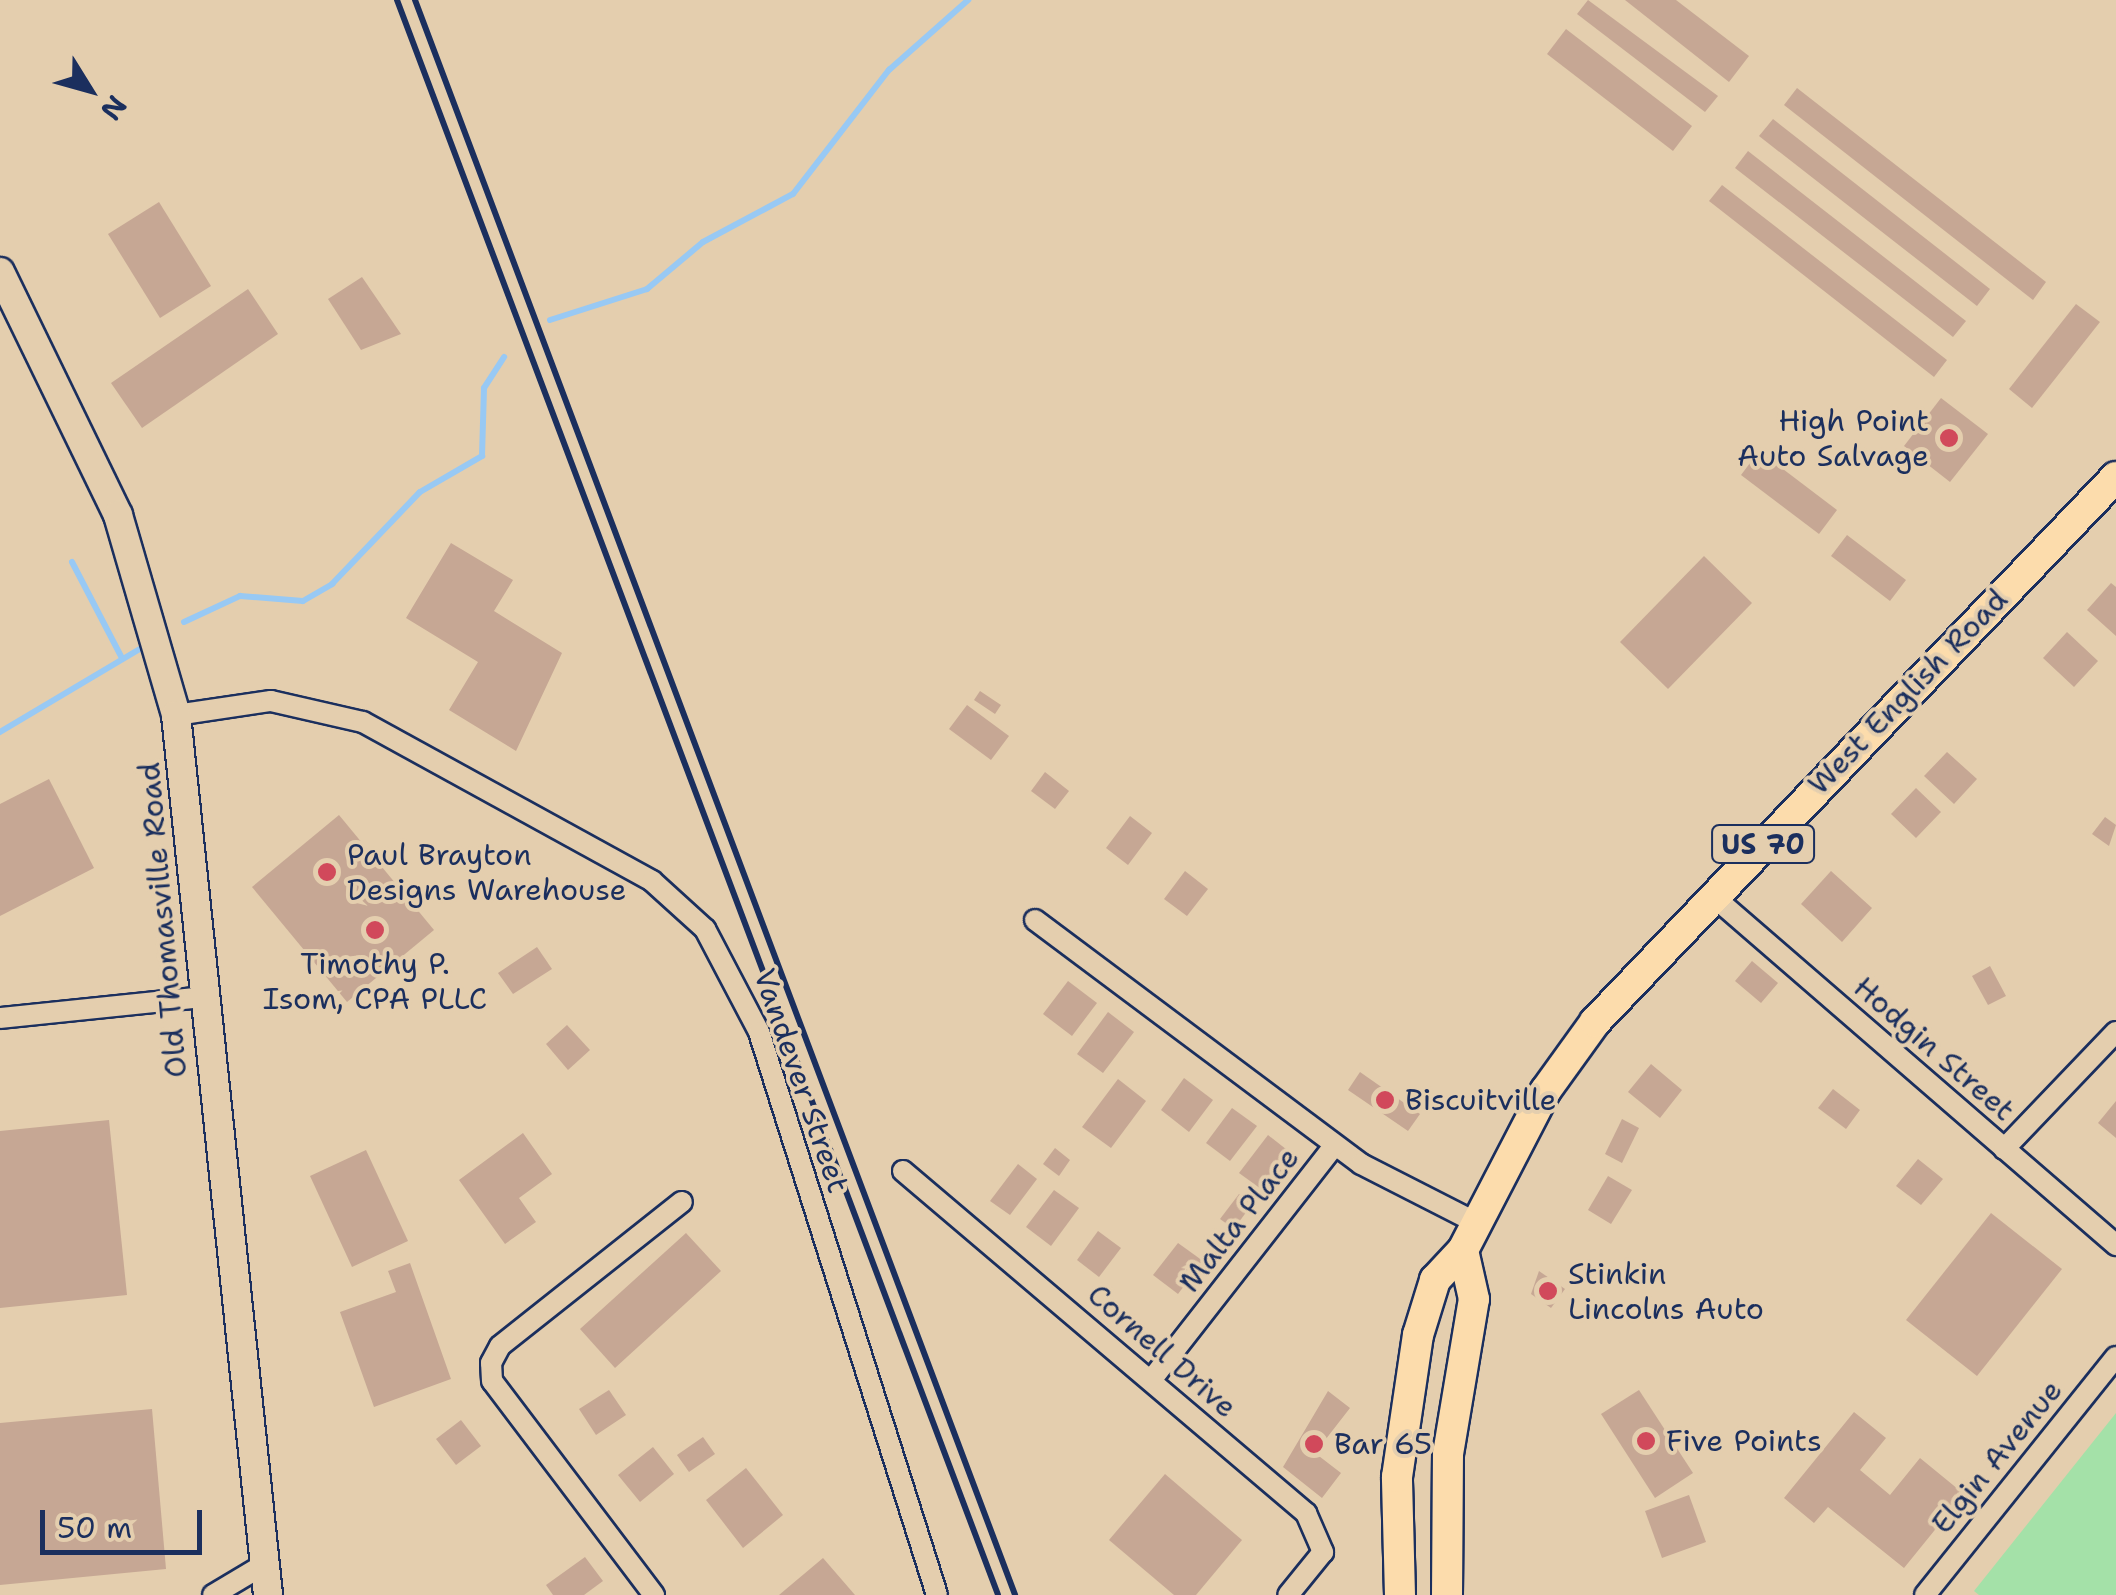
<!DOCTYPE html>
<style>
body{margin:0}
#map{position:relative;width:2116px;height:1595px;overflow:hidden;background:#e4ceae;font-family:"Shantell Sans",sans-serif}
div>[style]{position:absolute}
.green>*{inset:0;background:#a4e1a8}
.stream>*{height:6px;margin:-3px;padding:0 3px;transform-origin:3px;border-radius:3px;background:#98c9f4}
.building>*{inset:0;background:#c6a794}
.roads{filter:drop-shadow(2px 0 #1b2f5e) drop-shadow(-2px 0 #1b2f5e) drop-shadow(0 2px #1b2f5e) drop-shadow(0 -2px #1b2f5e)}
.street>*{height:20px;margin:-10px;padding:0 10px;transform-origin:10px;border-radius:10px;background:#e4ceae}
.secondary>*{height:28px;margin:-14px;padding:0 14px;transform-origin:14px;border-radius:14px;background:#e4ceae}
.primary>*{height:30px;margin:-15px;padding:0 15px;transform-origin:15px;border-radius:15px;background:#fcdcac}
.rail>*{height:6px;margin:-3px;padding:0 3px;transform-origin:3px;border-radius:3px;background:#1b2f5e}
.dots>*{width:28px;height:28px;translate:-50% -50%;box-sizing:border-box;border:5px solid #e4ceae;border-radius:50%}
span{translate:-50% -50%;white-space:nowrap;text-align:center;line-height:1.15;-webkit-text-stroke:8px #e4ceae;paint-order:stroke}
.shield-label span{padding:2px 8px;background:#e4ceae;border:2px solid;border-radius:8px;-webkit-text-stroke-width:0}
.shield-label{font-size:28px;color:#1b2f5e;font-weight:700}
.poi-label{font-size:30px;color:#1b2f5e}
.right{translate:-100% -50%;text-align:right}
.left{translate:0 -50%;text-align:left}
.street-label{font-size:30px;color:#1b2f5e}
.north{position:absolute;left:40px;top:40px;width:100px;height:100px;-webkit-text-stroke:8px #e4ceae;paint-order:stroke;rotate:127deg;font-size:28px;font-weight:700;line-height:40px;text-align:center;color:#1b2f5e}
.north::after{content:'';display:block;margin:auto;width:35px;height:45px;background:#1b2f5e;clip-path:polygon(50% 0,100% 100%,50% 72%,0 100%)}
.scale{position:absolute;left:40px;top:1510px;width:162px;height:45px;box-sizing:border-box;border:5px solid #1b2f5e;border-top:0;padding-left:12px;font-size:30px;line-height:35px;white-space:nowrap;color:#1b2f5e;-webkit-text-stroke:8px #e4ceae;paint-order:stroke}
</style>
<div id="map">
<div class="green">
<div style="clip-path:polygon(2116px 1413px,2116px 1595px,1979px 1595px,1974px 1591px)"></div>
</div>
<div class="stream">
<div style="left:550px;top:320px;width:102px;rotate:-17.7deg"></div>
<div style="left:647px;top:289px;width:73px;rotate:-40deg"></div>
<div style="left:703px;top:242px;width:102px;rotate:-28.1deg"></div>
<div style="left:793px;top:194px;width:157px;rotate:-52.3deg"></div>
<div style="left:889px;top:70px;width:106px;rotate:-41.5deg"></div>
<div style="left:72px;top:562px;width:108px;rotate:62.5deg"></div>
<div style="left:184px;top:622px;width:62px;rotate:-24.9deg"></div>
<div style="left:240px;top:596px;width:63px;rotate:4.5deg"></div>
<div style="left:303px;top:601px;width:34px;rotate:-30deg"></div>
<div style="left:332px;top:584px;width:127px;rotate:-46.3deg"></div>
<div style="left:420px;top:492px;width:72px;rotate:-30.1deg"></div>
<div style="left:482px;top:456px;width:68px;rotate:-88.3deg"></div>
<div style="left:484px;top:388px;width:37px;rotate:-57deg"></div>
<div style="left:0;top:732px;width:163px;rotate:-30.7deg"></div>
</div>
<div class="building">
<div style="clip-path:polygon(1588px 0,1718px 96px,1705px 112px,1577px 14px)"></div>
<div style="clip-path:polygon(1625px 0,1676px 0,1749px 56px,1729px 82px)"></div>
<div style="clip-path:polygon(1566px 29px,1692px 126px,1673px 151px,1547px 54px)"></div>
<div style="clip-path:polygon(1797px 88px,2046px 282px,2033px 300px,1784px 105px)"></div>
<div style="clip-path:polygon(1773px 119px,1990px 289px,1977px 306px,1759px 136px)"></div>
<div style="clip-path:polygon(1748px 151px,1966px 321px,1953px 337px,1735px 168px)"></div>
<div style="clip-path:polygon(1722px 185px,1947px 360px,1934px 377px,1709px 201px)"></div>
<div style="clip-path:polygon(159px 202px,211px 286px,160px 318px,108px 234px)"></div>
<div style="clip-path:polygon(362px 277px,401px 334px,361px 350px,328px 299px)"></div>
<div style="clip-path:polygon(248px 289px,278px 334px,142px 428px,111px 383px)"></div>
<div style="clip-path:polygon(2076px 304px,2100px 322px,2032px 408px,2009px 389px)"></div>
<div style="clip-path:polygon(1941px 398px,1988px 434px,1950px 482px,1904px 446px)"></div>
<div style="clip-path:polygon(1759px 451px,1837px 510px,1819px 534px,1741px 475px)"></div>
<div style="clip-path:polygon(1847px 535px,1906px 580px,1890px 601px,1831px 556px)"></div>
<div style="clip-path:polygon(451px 543px,513px 580px,494px 611px,562px 653px,516px 751px,449px 710px,478px 662px,406px 618px)"></div>
<div style="clip-path:polygon(1704px 556px,1752px 603px,1668px 689px,1620px 642px)"></div>
<div style="clip-path:polygon(2111px 583px,2116px 587px,2116px 636px,2087px 610px)"></div>
<div style="clip-path:polygon(2067px 632px,2098px 661px,2074px 687px,2043px 658px)"></div>
<div style="clip-path:polygon(980px 691px,1001px 705px,995px 714px,974px 700px)"></div>
<div style="clip-path:polygon(967px 705px,1009px 736px,991px 760px,949px 729px)"></div>
<div style="clip-path:polygon(1947px 752px,1977px 779px,1954px 804px,1924px 776px)"></div>
<div style="clip-path:polygon(1045px 772px,1069px 791px,1055px 809px,1031px 791px)"></div>
<div style="clip-path:polygon(49px 779px,94px 868px,0 916px,0 804px)"></div>
<div style="clip-path:polygon(1916px 788px,1941px 812px,1916px 838px,1891px 814px)"></div>
<div style="clip-path:polygon(339px 815px,434px 930px,347px 1002px,252px 887px)"></div>
<div style="clip-path:polygon(1130px 816px,1152px 833px,1128px 865px,1106px 848px)"></div>
<div style="clip-path:polygon(2105px 817px,2116px 825px,2109px 846px,2092px 834px)"></div>
<div style="clip-path:polygon(1185px 871px,1208px 889px,1187px 916px,1164px 899px)"></div>
<div style="clip-path:polygon(1831px 871px,1872px 908px,1842px 942px,1801px 904px)"></div>
<div style="clip-path:polygon(537px 947px,552px 969px,513px 994px,498px 973px)"></div>
<div style="clip-path:polygon(1752px 961px,1778px 983px,1761px 1003px,1735px 981px)"></div>
<div style="clip-path:polygon(1990px 966px,2006px 996px,1988px 1005px,1972px 976px)"></div>
<div style="clip-path:polygon(1068px 981px,1097px 1003px,1072px 1036px,1043px 1014px)"></div>
<div style="clip-path:polygon(1108px 1012px,1134px 1032px,1103px 1073px,1077px 1054px)"></div>
<div style="clip-path:polygon(567px 1025px,590px 1050px,568px 1070px,546px 1044px)"></div>
<div style="clip-path:polygon(1651px 1064px,1682px 1090px,1660px 1118px,1628px 1092px)"></div>
<div style="clip-path:polygon(1360px 1072px,1420px 1114px,1408px 1131px,1348px 1090px)"></div>
<div style="clip-path:polygon(1184px 1078px,1213px 1100px,1189px 1132px,1161px 1110px)"></div>
<div style="clip-path:polygon(1118px 1079px,1146px 1101px,1111px 1148px,1082px 1127px)"></div>
<div style="clip-path:polygon(1833px 1089px,1860px 1110px,1846px 1129px,1818px 1108px)"></div>
<div style="clip-path:polygon(2116px 1101px,2116px 1138px,2098px 1123px)"></div>
<div style="clip-path:polygon(1232px 1108px,1257px 1126px,1230px 1161px,1206px 1143px)"></div>
<div style="clip-path:polygon(1622px 1119px,1639px 1128px,1622px 1163px,1605px 1154px)"></div>
<div style="clip-path:polygon(109px 1120px,127px 1295px,0 1308px,0 1131px)"></div>
<div style="clip-path:polygon(523px 1133px,552px 1174px,519px 1198px,536px 1222px,505px 1244px,459px 1180px)"></div>
<div style="clip-path:polygon(1268px 1135px,1296px 1157px,1268px 1194px,1239px 1173px)"></div>
<div style="clip-path:polygon(1055px 1148px,1070px 1160px,1059px 1176px,1043px 1164px)"></div>
<div style="clip-path:polygon(366px 1150px,408px 1241px,352px 1267px,310px 1176px)"></div>
<div style="clip-path:polygon(1918px 1159px,1943px 1179px,1921px 1205px,1896px 1186px)"></div>
<div style="clip-path:polygon(1018px 1164px,1037px 1179px,1010px 1215px,990px 1201px)"></div>
<div style="clip-path:polygon(1608px 1176px,1632px 1190px,1611px 1224px,1588px 1210px)"></div>
<div style="clip-path:polygon(1054px 1190px,1079px 1208px,1051px 1246px,1026px 1227px)"></div>
<div style="clip-path:polygon(1239px 1194px,1252px 1204px,1234px 1229px,1220px 1219px)"></div>
<div style="clip-path:polygon(1991px 1213px,2062px 1269px,1977px 1376px,1906px 1320px)"></div>
<div style="clip-path:polygon(1098px 1231px,1121px 1248px,1099px 1277px,1077px 1260px)"></div>
<div style="clip-path:polygon(686px 1233px,721px 1271px,615px 1368px,580px 1329px)"></div>
<div style="clip-path:polygon(1178px 1243px,1203px 1261px,1178px 1294px,1153px 1275px)"></div>
<div style="clip-path:polygon(410px 1263px,451px 1379px,374px 1407px,340px 1312px,396px 1292px,388px 1271px)"></div>
<div style="clip-path:polygon(1539px 1271px,1565px 1289px,1551px 1308px,1531px 1294px)"></div>
<div style="clip-path:polygon(609px 1390px,626px 1415px,596px 1435px,579px 1409px)"></div>
<div style="clip-path:polygon(1639px 1390px,1693px 1473px,1655px 1498px,1601px 1414px)"></div>
<div style="clip-path:polygon(1328px 1391px,1350px 1408px,1315px 1453px,1341px 1473px,1322px 1498px,1283px 1467px)"></div>
<div style="clip-path:polygon(152px 1409px,166px 1569px,0 1585px,0 1423px)"></div>
<div style="clip-path:polygon(1854px 1412px,1886px 1438px,1860px 1470px,1890px 1495px,1920px 1458px,1964px 1494px,1904px 1568px,1828px 1507px,1814px 1523px,1784px 1498px)"></div>
<div style="clip-path:polygon(461px 1420px,481px 1446px,456px 1465px,436px 1439px)"></div>
<div style="clip-path:polygon(703px 1437px,715px 1454px,689px 1472px,677px 1455px)"></div>
<div style="clip-path:polygon(653px 1447px,674px 1474px,640px 1502px,618px 1475px)"></div>
<div style="clip-path:polygon(746px 1468px,783px 1515px,743px 1548px,706px 1500px)"></div>
<div style="clip-path:polygon(1165px 1474px,1242px 1540px,1196px 1595px,1174px 1595px,1109px 1540px)"></div>
<div style="clip-path:polygon(1689px 1495px,1706px 1542px,1662px 1558px,1645px 1511px)"></div>
<div style="clip-path:polygon(585px 1557px,603px 1581px,584px 1595px,553px 1595px,546px 1585px)"></div>
<div style="clip-path:polygon(823px 1558px,855px 1595px,779px 1595px)"></div>
</div>
<div class="roads">
<div class="street">
<div style="left:176px;top:715px;width:96px;rotate:-8.4deg"></div>
<div style="left:271px;top:701px;width:94px;rotate:12.9deg"></div>
<div style="left:363px;top:722px;width:330px;rotate:28.8deg"></div>
<div style="left:652px;top:881px;width:72px;rotate:42.2deg"></div>
<div style="left:705px;top:929px;width:116px;rotate:62.3deg"></div>
<div style="left:759px;top:1032px;width:590px;rotate:72.45deg"></div>
<div style="left:1714px;top:897px;width:532px;rotate:40.88deg"></div>
<div style="left:1035px;top:920px;width:407px;rotate:36.8deg"></div>
<div style="left:1361px;top:1164px;width:128px;rotate:27deg"></div>
<div style="left:0;top:1018px;width:203px;rotate:-5.9deg"></div>
<div style="left:2004px;top:1149px;width:162px;rotate:-46.3deg"></div>
<div style="left:903px;top:1171px;width:529px;rotate:40.32deg"></div>
<div style="left:1306px;top:1513px;width:43px;rotate:66.4deg"></div>
<div style="left:1323px;top:1552px;width:55px;rotate:129.1deg"></div>
<div style="left:1152px;top:1379px;width:297px;rotate:-52deg"></div>
<div style="left:213px;top:1595px;width:61px;rotate:-30.8deg"></div>
<div style="left:654px;top:1595px;width:268px;rotate:-127.1deg"></div>
<div style="left:492px;top:1381px;width:18px;rotate:-93deg"></div>
<div style="left:491px;top:1363px;width:19px;rotate:-62deg"></div>
<div style="left:500px;top:1346px;width:232px;rotate:-38.4deg"></div>
<div style="left:1925px;top:1595px;width:305px;rotate:-51.3deg"></div>
</div>
<div class="secondary">
<div style="left:0;top:272px;width:270px;rotate:64.1deg"></div>
<div style="left:118px;top:515px;width:208px;rotate:73.8deg"></div>
<div style="left:176px;top:715px;width:885px;rotate:84.03deg"></div>
</div>
<div class="primary">
<div style="left:1400px;top:1595px;width:118px;rotate:-91.5deg"></div>
<div style="left:1397px;top:1477px;width:144px;rotate:-81.6deg"></div>
<div style="left:1418px;top:1335px;width:58px;rotate:-72.8deg"></div>
<div style="left:1435px;top:1280px;width:41px;rotate:-47deg"></div>
<div style="left:1463px;top:1250px;width:180px;rotate:-62.6deg"></div>
<div style="left:1546px;top:1090px;width:84px;rotate:-54.2deg"></div>
<div style="left:1595px;top:1022px;width:754px;rotate:-46.29deg"></div>
<div style="left:1447px;top:1595px;width:141px;rotate:-89.6deg"></div>
<div style="left:1448px;top:1454px;width:157px;rotate:-80.5deg"></div>
<div style="left:1474px;top:1299px;width:50px;rotate:-102.7deg"></div>
</div>
</div>
<div class="rail">
<div style="left:397px;top:0;width:1704px;rotate:69.35deg"></div>
<div style="left:415px;top:0;width:1704px;rotate:69.38deg"></div>
</div>
<div class="dots">
<div style="left:1949px;top:438px;background:#d1495b"></div>
<div style="left:327px;top:872px;background:#d1495b"></div>
<div style="left:375px;top:930px;background:#d1495b"></div>
<div style="left:1385px;top:1100px;background:#d1495b"></div>
<div style="left:1548px;top:1291px;background:#d1495b"></div>
<div style="left:1646px;top:1441px;background:#d1495b"></div>
<div style="left:1314px;top:1444px;background:#d1495b"></div>
</div>
<div class="shield-label">
<span style="left:1763px;top:844px">US 70</span>
</div>
<div class="poi-label">
<span class="right" style="left:1929px;top:438px">High Point<br>Auto Salvage</span>
<span class="left" style="left:347px;top:872px">Paul Brayton<br>Designs Warehouse</span>
<span style="left:375px;top:981px">Timothy P.<br>Isom, CPA PLLC</span>
<span class="left" style="left:1405px;top:1100px">Biscuitville</span>
<span class="left" style="left:1568px;top:1291px">Stinkin<br>Lincolns Auto</span>
<span class="left" style="left:1666px;top:1441px">Five Points</span>
<span class="left" style="left:1334px;top:1444px">Bar 65</span>
</div>
<div class="street-label">
<span style="left:1908px;top:692px;rotate:-46deg">West English Road</span>
<span style="left:163px;top:920px;rotate:-95deg">Old Thomasville Road</span>
<span style="left:1934px;top:1049px;rotate:41deg">Hodgin Street</span>
<span style="left:801px;top:1081px;rotate:71deg">Vandever Street</span>
<span style="left:1239px;top:1220px;rotate:-52deg">Malta Place</span>
<span style="left:1162px;top:1351px;rotate:41deg">Cornell Drive</span>
<span style="left:1997px;top:1457px;rotate:-51deg">Elgin Avenue</span>
</div>
<div class="north">N</div>
<div class="scale">50 m</div>
</div>
